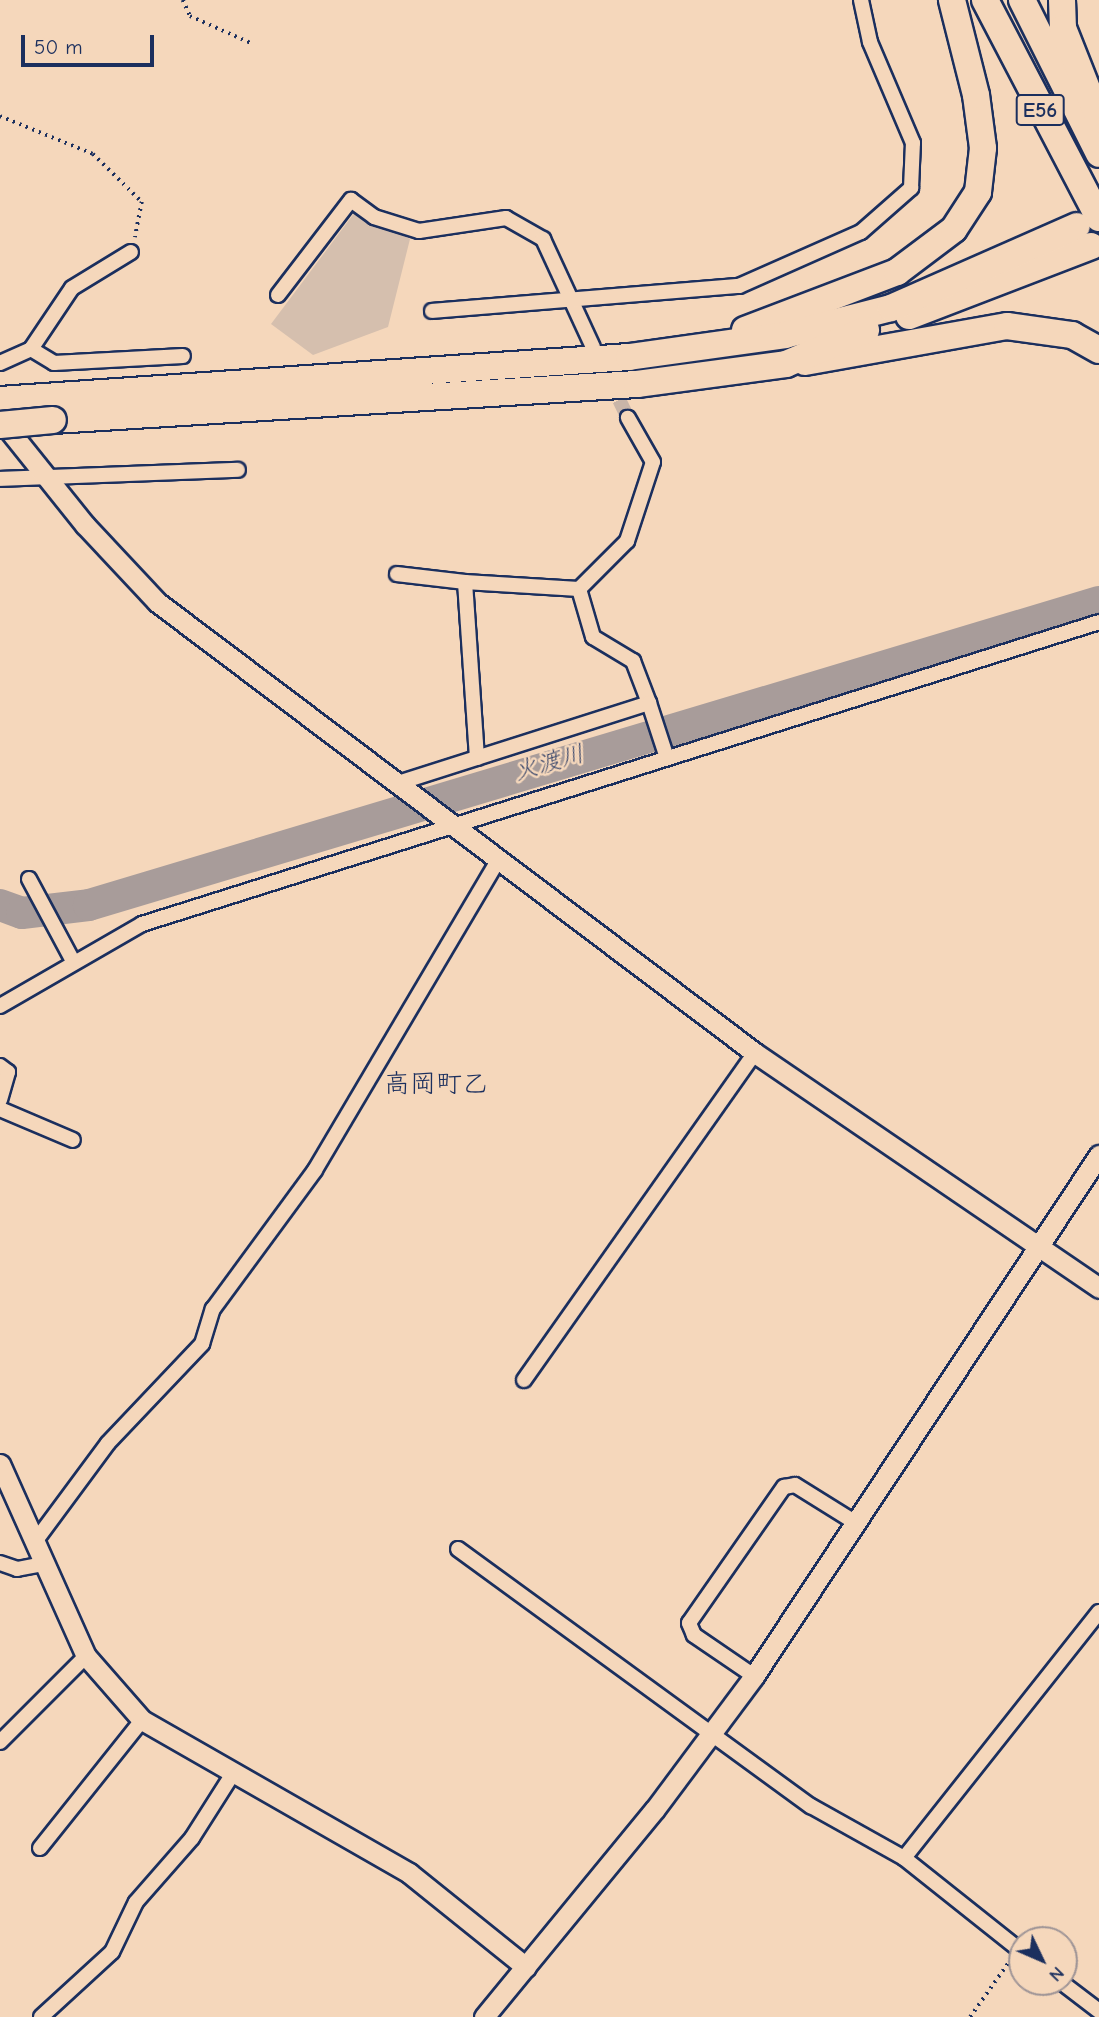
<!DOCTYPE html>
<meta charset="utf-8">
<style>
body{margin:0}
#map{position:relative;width:1099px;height:2017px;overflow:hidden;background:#f5d7bb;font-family:"Comic Neue","Klee One",sans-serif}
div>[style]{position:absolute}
.green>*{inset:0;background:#d5bfae}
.river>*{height:32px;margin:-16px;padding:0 16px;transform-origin:16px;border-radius:16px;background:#a89c9a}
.street-tunnel>*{height:14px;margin-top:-7px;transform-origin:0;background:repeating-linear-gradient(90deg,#c9b5a8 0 14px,transparent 0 21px)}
.path>*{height:3.5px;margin-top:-1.75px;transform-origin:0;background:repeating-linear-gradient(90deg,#1b2f5e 0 2px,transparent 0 7px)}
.roads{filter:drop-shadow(2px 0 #1b2f5e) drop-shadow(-2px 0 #1b2f5e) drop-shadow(0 2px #1b2f5e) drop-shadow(0 -2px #1b2f5e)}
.street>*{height:14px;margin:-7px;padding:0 7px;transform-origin:7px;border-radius:7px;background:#f5d7bb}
.secondary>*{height:19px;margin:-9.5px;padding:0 9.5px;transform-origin:9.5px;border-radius:9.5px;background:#f5d7bb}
.highway>*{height:26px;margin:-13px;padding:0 13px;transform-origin:13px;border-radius:13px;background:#f5d7bb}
.bridges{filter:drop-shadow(2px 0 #1b2f5e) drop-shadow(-2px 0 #1b2f5e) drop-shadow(0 2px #1b2f5e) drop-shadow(0 -2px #1b2f5e)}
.highway-bridge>*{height:26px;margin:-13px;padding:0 13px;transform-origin:13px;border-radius:13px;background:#f5d7bb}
span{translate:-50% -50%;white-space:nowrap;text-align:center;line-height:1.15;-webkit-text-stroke:5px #f5d7bb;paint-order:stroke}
.shield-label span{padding:2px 5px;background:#f5d7bb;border:2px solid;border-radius:5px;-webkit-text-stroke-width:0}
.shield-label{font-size:21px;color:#1b2f5e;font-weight:700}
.water-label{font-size:24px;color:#37456a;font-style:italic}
.quarter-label{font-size:26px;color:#1b2f5e}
.north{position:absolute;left:1008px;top:1926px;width:70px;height:70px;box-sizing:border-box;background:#f5d7bb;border:2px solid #9e9496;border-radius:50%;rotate:134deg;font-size:19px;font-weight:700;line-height:28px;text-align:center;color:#1b2f5e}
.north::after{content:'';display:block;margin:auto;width:24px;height:32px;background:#1b2f5e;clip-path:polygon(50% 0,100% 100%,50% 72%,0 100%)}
.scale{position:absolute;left:21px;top:35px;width:133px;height:32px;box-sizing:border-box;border:4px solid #1b2f5e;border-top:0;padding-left:9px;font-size:21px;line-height:24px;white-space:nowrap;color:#1b2f5e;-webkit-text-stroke:5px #f5d7bb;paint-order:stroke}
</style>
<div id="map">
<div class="green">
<div style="clip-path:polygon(355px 212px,410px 239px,388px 327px,313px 355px,271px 324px)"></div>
</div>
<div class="river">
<div style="left:0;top:905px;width:23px;rotate:20deg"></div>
<div style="left:22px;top:913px;width:67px;rotate:-6.8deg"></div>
<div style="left:89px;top:905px;width:1054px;rotate:-16.7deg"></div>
</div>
<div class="street-tunnel">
<div style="left:610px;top:381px;width:41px;rotate:64.1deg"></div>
</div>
<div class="path">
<div style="left:183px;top:0;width:17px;rotate:66deg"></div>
<div style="left:190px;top:16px;width:69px;rotate:24deg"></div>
<div style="left:0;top:116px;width:100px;rotate:22.2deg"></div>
<div style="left:93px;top:154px;width:69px;rotate:44.4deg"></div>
<div style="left:142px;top:202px;width:36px;rotate:101deg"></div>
<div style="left:970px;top:2017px;width:67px;rotate:-54.7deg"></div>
</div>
<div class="roads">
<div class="street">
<div style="left:278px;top:295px;width:120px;rotate:-52.5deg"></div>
<div style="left:351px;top:200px;width:29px;rotate:36deg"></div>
<div style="left:374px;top:217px;width:47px;rotate:17.3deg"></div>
<div style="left:419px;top:231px;width:88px;rotate:-8.5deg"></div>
<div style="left:506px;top:218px;width:43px;rotate:29.6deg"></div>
<div style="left:543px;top:239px;width:119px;rotate:65.2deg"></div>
<div style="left:432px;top:311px;width:308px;rotate:-4.7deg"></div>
<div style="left:739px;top:286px;width:133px;rotate:-23.9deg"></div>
<div style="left:861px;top:232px;width:67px;rotate:-41.3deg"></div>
<div style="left:911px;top:188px;width:45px;rotate:-87.5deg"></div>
<div style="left:913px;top:143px;width:110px;rotate:-113.1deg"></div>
<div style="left:870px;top:42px;width:43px;rotate:-102.1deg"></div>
<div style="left:31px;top:349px;width:73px;rotate:-56.1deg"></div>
<div style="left:72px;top:288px;width:69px;rotate:-31.4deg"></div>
<div style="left:0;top:363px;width:34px;rotate:-24deg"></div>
<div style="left:31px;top:349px;width:27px;rotate:31deg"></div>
<div style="left:54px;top:363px;width:129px;rotate:-3.1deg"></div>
<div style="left:0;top:479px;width:238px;rotate:-2.2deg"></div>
<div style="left:397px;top:574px;width:68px;rotate:6.7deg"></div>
<div style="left:579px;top:589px;width:68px;rotate:-45deg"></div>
<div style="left:627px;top:541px;width:83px;rotate:-71.8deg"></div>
<div style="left:653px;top:462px;width:51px;rotate:-119.6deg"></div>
<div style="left:477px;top:758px;width:176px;rotate:-93.9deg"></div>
<div style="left:465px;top:582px;width:114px;rotate:3.5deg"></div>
<div style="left:579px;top:589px;width:50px;rotate:73.7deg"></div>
<div style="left:593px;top:637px;width:47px;rotate:31deg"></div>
<div style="left:633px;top:661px;width:45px;rotate:69.1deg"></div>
<div style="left:395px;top:784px;width:267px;rotate:-17.7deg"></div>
<div style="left:649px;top:703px;width:58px;rotate:71.9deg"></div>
<div style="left:29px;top:879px;width:93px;rotate:61.8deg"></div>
<div style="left:0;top:1006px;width:164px;rotate:-30deg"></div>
<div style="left:142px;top:924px;width:1004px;rotate:-17.51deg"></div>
<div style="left:0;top:1066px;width:10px;rotate:37deg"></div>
<div style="left:8px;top:1072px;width:29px;rotate:106deg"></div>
<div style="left:0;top:1109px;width:79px;rotate:23deg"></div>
<div style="left:524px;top:1380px;width:400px;rotate:-54.8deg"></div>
<div style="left:34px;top:1543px;width:124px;rotate:-53.5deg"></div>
<div style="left:108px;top:1443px;width:137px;rotate:-46.5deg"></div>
<div style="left:202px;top:1344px;width:37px;rotate:-73deg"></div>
<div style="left:213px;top:1309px;width:172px;rotate:-53.7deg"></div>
<div style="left:315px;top:1170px;width:356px;rotate:-59.4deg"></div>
<div style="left:458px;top:1549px;width:437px;rotate:36.1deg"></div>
<div style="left:811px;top:1806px;width:107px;rotate:29.2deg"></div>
<div style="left:904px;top:1858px;width:151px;rotate:38.5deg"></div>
<div style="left:0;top:1563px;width:18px;rotate:19deg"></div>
<div style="left:17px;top:1569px;width:26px;rotate:-11deg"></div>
<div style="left:754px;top:1676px;width:73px;rotate:-145.7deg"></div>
<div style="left:694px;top:1635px;width:13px;rotate:-113deg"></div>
<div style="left:689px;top:1623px;width:166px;rotate:-55.1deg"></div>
<div style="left:784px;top:1487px;width:11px;rotate:-10deg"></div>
<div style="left:795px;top:1485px;width:72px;rotate:31.9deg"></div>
<div style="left:0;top:1742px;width:122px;rotate:-45deg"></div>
<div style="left:40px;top:1848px;width:164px;rotate:-51.4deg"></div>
<div style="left:904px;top:1858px;width:314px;rotate:-51.6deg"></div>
<div style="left:1061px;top:1982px;width:48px;rotate:37.3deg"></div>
<div style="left:41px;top:2017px;width:96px;rotate:-42.5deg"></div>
<div style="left:112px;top:1952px;width:55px;rotate:-64.4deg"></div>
<div style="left:136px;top:1902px;width:85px;rotate:-48.8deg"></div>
<div style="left:192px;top:1838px;width:75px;rotate:-57.6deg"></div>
</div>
<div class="secondary">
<div style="left:0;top:419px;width:136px;rotate:51.3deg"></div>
<div style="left:85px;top:525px;width:105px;rotate:46.9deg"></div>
<div style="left:157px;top:602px;width:749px;rotate:37.02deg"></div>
<div style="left:755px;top:1053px;width:417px;rotate:34.3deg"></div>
<div style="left:0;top:1464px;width:210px;rotate:65.9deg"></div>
<div style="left:86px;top:1656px;width:85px;rotate:48.8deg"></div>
<div style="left:142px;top:1720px;width:308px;rotate:29.8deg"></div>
<div style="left:409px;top:1873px;width:150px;rotate:38.8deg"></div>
<div style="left:484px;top:2017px;width:269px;rotate:-50.6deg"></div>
<div style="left:655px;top:1809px;width:166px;rotate:-53.3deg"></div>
<div style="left:754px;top:1676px;width:625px;rotate:-56.49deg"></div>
</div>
<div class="highway">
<div style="left:985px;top:0;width:246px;rotate:62.4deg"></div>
<div style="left:1022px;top:0;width:172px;rotate:63.4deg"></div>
<div style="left:1062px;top:0;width:28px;rotate:88deg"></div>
<div style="left:1063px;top:28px;width:98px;rotate:68.4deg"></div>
<div style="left:909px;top:316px;width:195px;rotate:-21deg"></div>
<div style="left:745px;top:330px;width:163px;rotate:-20.9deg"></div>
<div style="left:897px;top:272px;width:71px;rotate:-37deg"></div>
<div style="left:954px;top:229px;width:44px;rotate:-57deg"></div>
<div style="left:978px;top:192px;width:44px;rotate:-83.5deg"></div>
<div style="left:983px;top:148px;width:53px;rotate:-97.5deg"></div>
<div style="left:976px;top:95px;width:98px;rotate:-104.2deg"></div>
<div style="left:805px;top:362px;width:205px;rotate:-10.1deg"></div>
<div style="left:1007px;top:326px;width:66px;rotate:7.9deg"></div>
<div style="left:1072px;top:335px;width:31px;rotate:29deg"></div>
<div style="left:0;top:400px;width:630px;rotate:-3.91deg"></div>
<div style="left:629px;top:357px;width:158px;rotate:-8deg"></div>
<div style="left:785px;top:335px;width:109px;rotate:-14.3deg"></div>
<div style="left:891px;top:308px;width:203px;rotate:-23.8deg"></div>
<div style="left:53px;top:420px;width:585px;rotate:-3.53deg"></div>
<div style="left:637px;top:384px;width:150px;rotate:-7.6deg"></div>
<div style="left:786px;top:364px;width:87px;rotate:-23deg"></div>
</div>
</div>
<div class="bridges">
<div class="highway-bridge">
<div style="left:0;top:425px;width:53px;rotate:-5.4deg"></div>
</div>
</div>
<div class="shield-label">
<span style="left:1040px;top:110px">E56</span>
</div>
<div class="water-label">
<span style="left:549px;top:763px;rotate:-16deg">火渡川</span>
</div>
<div class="quarter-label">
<span style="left:436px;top:1085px">高岡町乙</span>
</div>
<div class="north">N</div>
<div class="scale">50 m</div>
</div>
